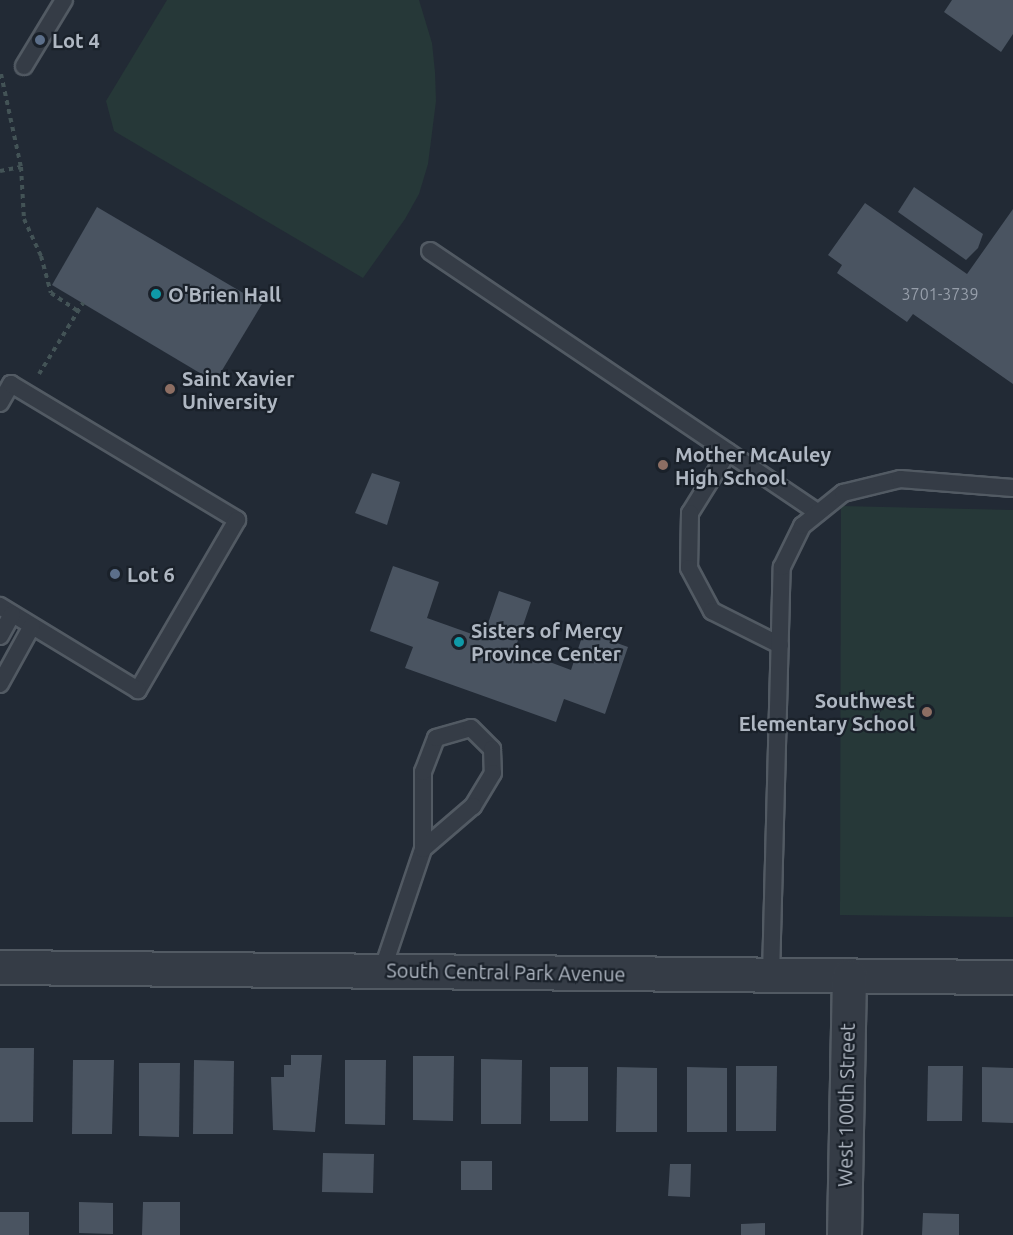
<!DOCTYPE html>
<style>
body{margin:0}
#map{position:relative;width:1013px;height:1235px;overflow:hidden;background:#222a35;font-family:Ubuntu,sans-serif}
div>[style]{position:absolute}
.green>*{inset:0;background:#263838}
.building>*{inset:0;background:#4a5461}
.path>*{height:4px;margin-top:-2px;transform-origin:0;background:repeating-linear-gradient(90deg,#435356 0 4.5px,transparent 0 9px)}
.roads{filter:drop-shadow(2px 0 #525a63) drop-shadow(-2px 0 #525a63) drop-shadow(0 2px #525a63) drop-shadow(0 -2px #525a63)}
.lane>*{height:16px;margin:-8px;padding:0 8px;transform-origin:8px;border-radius:8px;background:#353c46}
.street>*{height:33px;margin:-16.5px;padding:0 16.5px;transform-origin:16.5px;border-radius:16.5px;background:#353c46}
.dots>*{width:16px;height:16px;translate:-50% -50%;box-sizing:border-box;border:3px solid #1a212a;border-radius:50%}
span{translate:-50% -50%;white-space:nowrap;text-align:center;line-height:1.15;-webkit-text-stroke:4.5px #1a212a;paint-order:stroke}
.number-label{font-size:16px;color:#969eaa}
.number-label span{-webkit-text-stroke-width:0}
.poi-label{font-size:20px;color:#afb7c2;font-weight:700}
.left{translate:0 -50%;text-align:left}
.right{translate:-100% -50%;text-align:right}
.street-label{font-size:20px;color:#afb7c2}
</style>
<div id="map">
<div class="green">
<div style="clip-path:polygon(167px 0,419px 0,432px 43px,435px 72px,436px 101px,428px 164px,419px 194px,405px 219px,363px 278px,114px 131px,106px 101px)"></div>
<div style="clip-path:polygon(841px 506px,1013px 510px,1013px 917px,840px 915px)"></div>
</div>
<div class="building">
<div style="clip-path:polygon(952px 0,1013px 0,1013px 34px,1001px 52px,944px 12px)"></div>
<div style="clip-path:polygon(914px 187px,983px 234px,978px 248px,966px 260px,898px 212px)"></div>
<div style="clip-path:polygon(865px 203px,967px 274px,1013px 209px,1013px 384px,913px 314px,907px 322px,837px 273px,842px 265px,828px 255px)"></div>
<div style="clip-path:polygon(97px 207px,262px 304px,215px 382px,52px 285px)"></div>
<div style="clip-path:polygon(372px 473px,400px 482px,387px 525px,355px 513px)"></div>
<div style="clip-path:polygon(393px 566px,439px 582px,427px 618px,483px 638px,499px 591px,531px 602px,515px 649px,571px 670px,584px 631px,628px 647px,605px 714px,564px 699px,556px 722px,405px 668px,413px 647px,370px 631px)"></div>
<div style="clip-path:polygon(0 1048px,34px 1048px,33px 1122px,0 1122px)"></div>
<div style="clip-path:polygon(291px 1055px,322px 1055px,315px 1132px,273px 1130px,271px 1077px,284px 1077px,284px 1065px,291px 1065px)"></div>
<div style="clip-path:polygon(413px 1056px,454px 1056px,453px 1121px,413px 1120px)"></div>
<div style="clip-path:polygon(481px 1059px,522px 1060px,521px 1124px,481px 1124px)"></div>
<div style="clip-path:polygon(73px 1060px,114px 1060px,112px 1134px,72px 1134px)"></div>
<div style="clip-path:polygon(194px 1060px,234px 1061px,233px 1134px,193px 1134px)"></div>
<div style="clip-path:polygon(345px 1060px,386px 1060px,385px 1125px,345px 1124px)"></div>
<div style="clip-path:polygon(139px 1063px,180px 1063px,179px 1137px,139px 1136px)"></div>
<div style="clip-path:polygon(736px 1066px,777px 1066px,776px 1131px,736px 1131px)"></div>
<div style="clip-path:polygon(928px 1066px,963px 1066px,962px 1121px,927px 1121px)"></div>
<div style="clip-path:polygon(550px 1067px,588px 1067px,588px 1121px,550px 1121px)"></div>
<div style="clip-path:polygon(617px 1067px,657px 1068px,657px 1132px,616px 1132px)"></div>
<div style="clip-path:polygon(687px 1067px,727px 1068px,727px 1132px,687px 1132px)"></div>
<div style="clip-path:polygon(982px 1067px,1013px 1068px,1013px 1123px,982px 1122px)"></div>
<div style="clip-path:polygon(323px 1153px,374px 1154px,373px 1193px,322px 1192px)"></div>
<div style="clip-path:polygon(461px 1161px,492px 1161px,492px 1190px,461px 1190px)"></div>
<div style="clip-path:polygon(670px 1164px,691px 1164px,690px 1197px,668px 1196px)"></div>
<div style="clip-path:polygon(79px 1202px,113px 1203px,113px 1234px,79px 1233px)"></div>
<div style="clip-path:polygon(143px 1202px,180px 1202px,180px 1235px,142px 1235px)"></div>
<div style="clip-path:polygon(0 1212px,29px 1212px,29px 1235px,0 1235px)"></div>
<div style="clip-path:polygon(923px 1213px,959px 1214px,959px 1235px,922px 1235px)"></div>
<div style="clip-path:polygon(765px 1223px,765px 1235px,741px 1235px,741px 1224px)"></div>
</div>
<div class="path">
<div style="left:1px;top:74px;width:95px;rotate:77.9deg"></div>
<div style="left:21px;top:167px;width:52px;rotate:86.7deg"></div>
<div style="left:24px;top:219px;width:41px;rotate:65.3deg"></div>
<div style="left:41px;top:256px;width:38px;rotate:75deg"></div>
<div style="left:51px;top:293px;width:32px;rotate:34deg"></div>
<div style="left:0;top:171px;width:21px;rotate:-11deg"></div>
<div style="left:39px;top:374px;width:84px;rotate:-58.2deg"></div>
</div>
<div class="roads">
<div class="lane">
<div style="left:24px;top:66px;width:77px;rotate:-58.8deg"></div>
<div style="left:430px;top:251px;width:468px;rotate:34deg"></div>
<div style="left:0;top:403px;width:22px;rotate:-60deg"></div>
<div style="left:11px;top:384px;width:264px;rotate:31deg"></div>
<div style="left:237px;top:520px;width:197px;rotate:120.2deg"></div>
<div style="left:138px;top:690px;width:162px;rotate:-148.7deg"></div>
<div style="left:728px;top:452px;width:72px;rotate:121.9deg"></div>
<div style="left:690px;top:513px;width:55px;rotate:91deg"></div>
<div style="left:689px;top:568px;width:49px;rotate:61.9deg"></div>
<div style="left:712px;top:611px;width:76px;rotate:26.6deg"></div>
<div style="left:0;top:636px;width:25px;rotate:-61deg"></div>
<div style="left:0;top:684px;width:66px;rotate:-61.1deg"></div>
<div style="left:382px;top:971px;width:129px;rotate:-71.4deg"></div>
<div style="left:423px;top:849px;width:77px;rotate:-90deg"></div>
<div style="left:423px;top:772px;width:36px;rotate:-69deg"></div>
<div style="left:436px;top:738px;width:36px;rotate:-16deg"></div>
<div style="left:471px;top:728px;width:30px;rotate:45deg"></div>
<div style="left:492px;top:749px;width:24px;rotate:88deg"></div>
<div style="left:493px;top:773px;width:39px;rotate:121deg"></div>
<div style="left:473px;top:806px;width:66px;rotate:139.3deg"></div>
<div style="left:771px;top:975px;width:408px;rotate:-88.5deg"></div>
<div style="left:782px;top:567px;width:46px;rotate:-64deg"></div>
<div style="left:802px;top:526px;width:53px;rotate:-38.8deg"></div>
<div style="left:843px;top:493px;width:59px;rotate:-13.8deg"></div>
<div style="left:900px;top:479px;width:113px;rotate:4.6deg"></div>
</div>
<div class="street">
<div style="left:0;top:967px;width:1013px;rotate:0.57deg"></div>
<div style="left:844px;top:1235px;width:259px;rotate:-88.9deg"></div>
</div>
</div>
<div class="dots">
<div style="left:40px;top:40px;background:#5c6f8a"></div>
<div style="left:156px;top:294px;background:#0f9aa8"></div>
<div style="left:170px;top:389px;background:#8d6e63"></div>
<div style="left:663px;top:465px;background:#8d6e63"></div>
<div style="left:115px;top:574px;background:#5c6f8a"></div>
<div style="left:459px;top:642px;background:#0f9aa8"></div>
<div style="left:927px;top:712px;background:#8d6e63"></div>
</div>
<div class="number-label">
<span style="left:940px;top:294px">3701-3739</span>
</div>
<div class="poi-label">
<span class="left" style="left:52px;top:40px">Lot 4</span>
<span class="left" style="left:168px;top:294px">O'Brien Hall</span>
<span class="left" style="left:182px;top:390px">Saint Xavier<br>University</span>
<span class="left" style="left:675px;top:466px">Mother McAuley<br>High School</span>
<span class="left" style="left:127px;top:574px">Lot 6</span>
<span class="left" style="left:471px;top:642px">Sisters of Mercy<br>Province Center</span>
<span class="right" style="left:915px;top:712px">Southwest<br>Elementary School</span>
</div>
<div class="street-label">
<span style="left:506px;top:972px;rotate:1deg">South Central Park Avenue</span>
<span style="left:846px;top:1105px;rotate:-89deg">West 100th Street</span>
</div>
</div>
